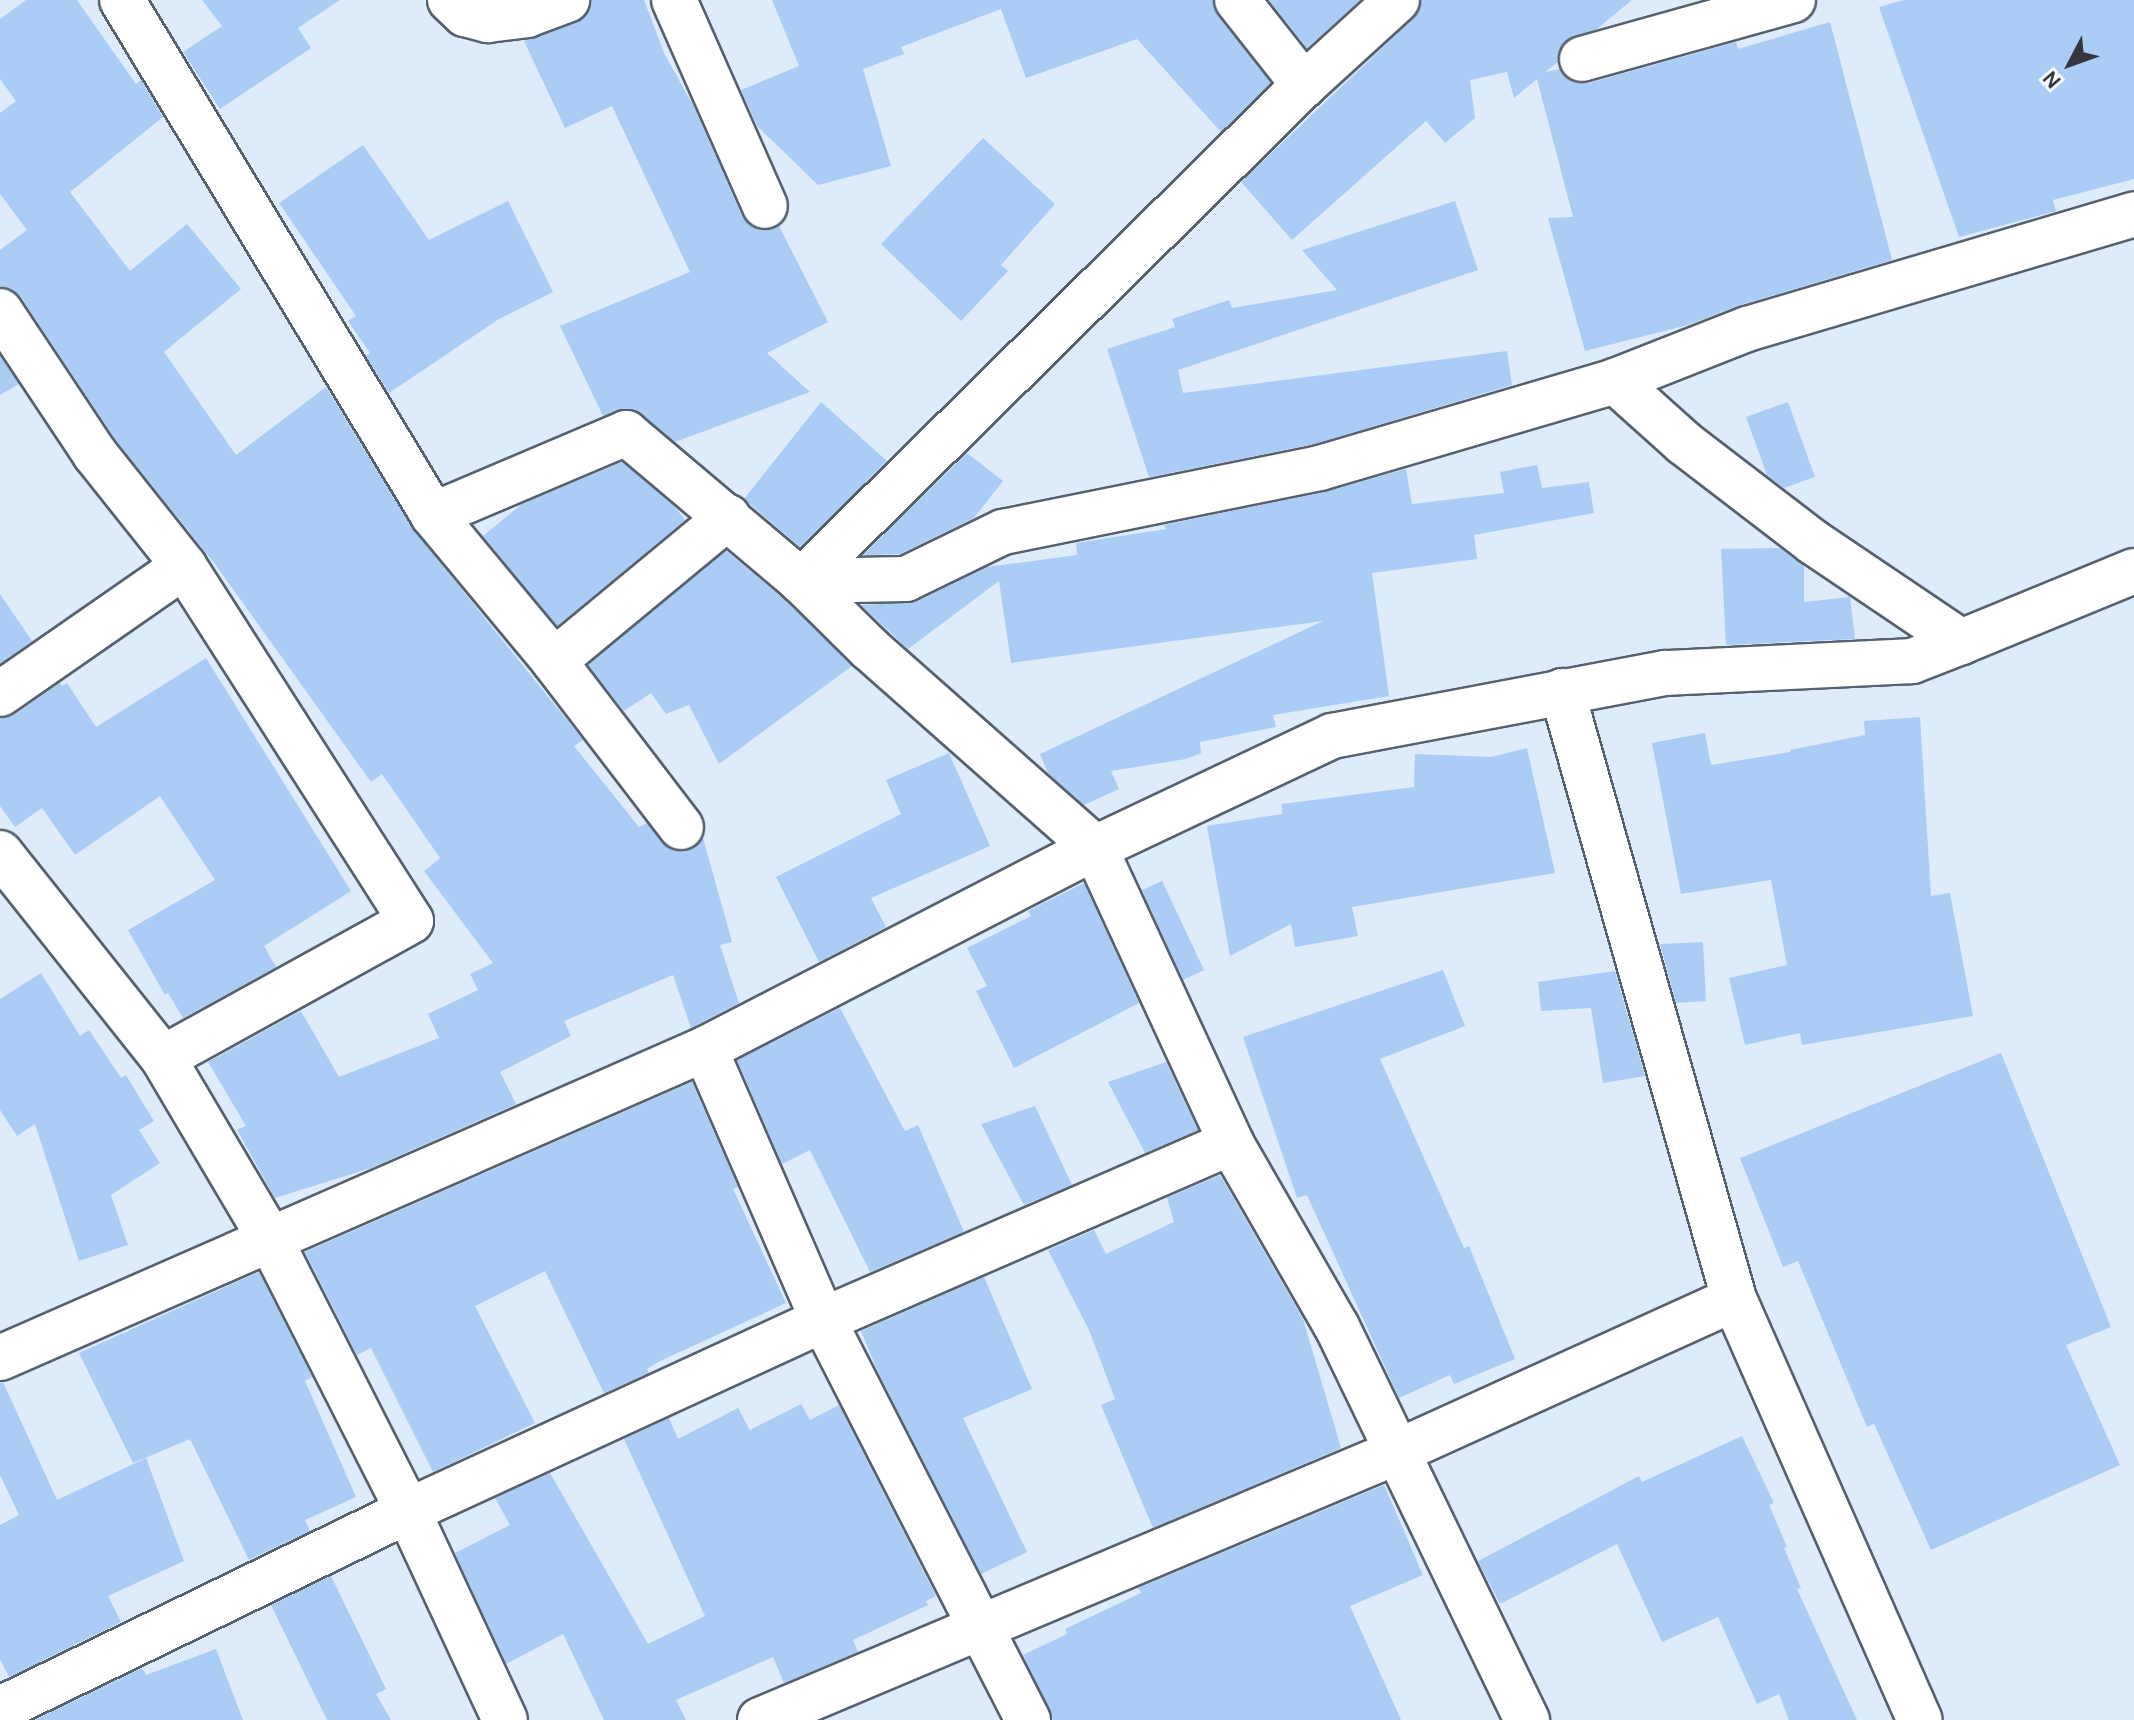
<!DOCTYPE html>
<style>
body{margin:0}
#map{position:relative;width:2134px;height:1720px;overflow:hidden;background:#deebfa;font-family:Karla,sans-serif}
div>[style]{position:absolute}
.building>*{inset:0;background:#abcdf5}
.roads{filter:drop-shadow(2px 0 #56616e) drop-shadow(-2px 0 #56616e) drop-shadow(0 2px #56616e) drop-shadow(0 -2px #56616e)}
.minor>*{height:44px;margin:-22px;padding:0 22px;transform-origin:22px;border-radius:22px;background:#fff}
span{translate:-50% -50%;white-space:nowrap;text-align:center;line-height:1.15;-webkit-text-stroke:7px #f2f7fd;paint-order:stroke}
.north{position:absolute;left:2030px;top:24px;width:80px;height:80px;-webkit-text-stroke:6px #f2f7fd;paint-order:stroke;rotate:229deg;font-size:22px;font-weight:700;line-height:32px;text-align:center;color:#34383e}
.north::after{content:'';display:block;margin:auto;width:28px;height:36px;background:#34383e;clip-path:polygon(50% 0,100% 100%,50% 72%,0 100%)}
</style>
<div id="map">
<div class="building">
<div style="clip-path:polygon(26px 0,77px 0,136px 84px,141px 80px,163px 117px,70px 192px,130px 271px,187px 224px,241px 289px,164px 352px,236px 455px,326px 387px,412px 528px,583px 740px,574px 746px,639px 827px,647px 823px,672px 850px,685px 852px,703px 838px,732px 942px,720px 945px,739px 1003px,691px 1028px,673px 975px,564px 1021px,571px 1036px,500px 1072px,516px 1104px,371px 1168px,275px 1198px,237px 1130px,246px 1126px,208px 1062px,301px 1011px,339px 1077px,439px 1038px,428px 1014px,478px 990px,470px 974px,493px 963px,424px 871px,440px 858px,382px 774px,371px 782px,215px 564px,115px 439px,21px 297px,12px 289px,0 286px,0 250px,27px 230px,0 194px,0 113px,16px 101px,0 79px,0 19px)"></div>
<div style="clip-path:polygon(202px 0,340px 0,298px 28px,311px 48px,220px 109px,183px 52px,222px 26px)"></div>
<div style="clip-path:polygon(591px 0,644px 0,664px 53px,695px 109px,742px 216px,750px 226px,762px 231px,779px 226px,828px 322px,767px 353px,810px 392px,675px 442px,631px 409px,603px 416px,560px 326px,690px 272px,612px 106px,565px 128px,524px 41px,576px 23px,587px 15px)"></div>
<div style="clip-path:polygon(772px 0,1213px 0,1217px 15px,1271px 83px,1221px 132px,1137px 39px,1026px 78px,1001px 9px,901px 47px,904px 54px,863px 69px,891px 166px,818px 185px,758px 127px,741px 90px,799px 66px)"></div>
<div style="clip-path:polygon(1269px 0,1360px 0,1307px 48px)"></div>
<div style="clip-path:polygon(1421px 0,1632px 0,1597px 29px,1564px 42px,1558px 62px,1545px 72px,1560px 69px,1565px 77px,1577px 83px,1589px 83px,1736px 42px,1738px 49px,1830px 22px,1892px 260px,1740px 305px,1688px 325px,1585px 351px,1548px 218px,1573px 217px,1537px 79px,1514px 98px,1507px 72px,1470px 80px,1475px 118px,1445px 143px,1426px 121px,1292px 240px,1241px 182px,1414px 18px)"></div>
<div style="clip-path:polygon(1904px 0,2134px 0,2134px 179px,2053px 200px,2056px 211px,1959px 237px,1879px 7px)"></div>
<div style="clip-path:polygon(983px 138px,1055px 204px,1001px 265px,1008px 271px,961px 321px,881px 244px)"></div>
<div style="clip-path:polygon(363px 145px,429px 240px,508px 201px,553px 292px,499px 319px,389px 393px,366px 356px,370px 353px,348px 321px,356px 316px,279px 203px)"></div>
<div style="clip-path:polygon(1455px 201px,1478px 270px,1178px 370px,1183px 393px,1507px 351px,1512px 385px,1314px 444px,1149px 477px,1107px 349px,1175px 327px,1172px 319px,1229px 300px,1232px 308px,1337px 290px,1302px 250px)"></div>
<div style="clip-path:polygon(0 356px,19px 384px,0 395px)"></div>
<div style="clip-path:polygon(821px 402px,887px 461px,800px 547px,744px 499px)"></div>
<div style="clip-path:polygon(1788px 402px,1815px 477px,1784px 488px,1767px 475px,1746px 417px)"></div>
<div style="clip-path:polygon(967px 453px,1003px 481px,974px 518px,900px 554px,863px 555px)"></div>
<div style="clip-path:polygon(622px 462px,675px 507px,685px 520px,557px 626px,483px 536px,522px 504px)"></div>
<div style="clip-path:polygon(1537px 465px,1542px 488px,1589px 482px,1594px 513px,1474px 535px,1477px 559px,1372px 573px,1389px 696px,1273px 715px,1276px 727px,1200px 742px,1201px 753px,1186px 759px,1111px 771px,1119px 789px,1084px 805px,1048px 773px,1040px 754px,1323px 621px,1011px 663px,999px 581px,908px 649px,861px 605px,916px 602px,987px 567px,1077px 555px,1076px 543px,1166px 529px,1164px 525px,1325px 492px,1406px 469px,1412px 504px,1504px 493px,1500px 472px)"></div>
<div style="clip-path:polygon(1780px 548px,1804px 566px,1804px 602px,1850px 597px,1855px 639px,1726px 645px,1721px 549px)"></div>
<div style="clip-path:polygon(726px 551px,784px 599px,852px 666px,719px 764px,689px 705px,666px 714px,651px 693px,624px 711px,588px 665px)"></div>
<div style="clip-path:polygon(0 594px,32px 641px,0 664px)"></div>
<div style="clip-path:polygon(206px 658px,351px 891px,264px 946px,276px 967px,183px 1018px,168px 993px,165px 995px,128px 930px,215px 880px,160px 796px,75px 855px,42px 808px,15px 827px,0 806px,0 719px,14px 715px,60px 683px,62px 686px,67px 683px,96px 727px)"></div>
<div style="clip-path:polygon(1920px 717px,1931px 896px,1950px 893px,1973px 1016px,1802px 1045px,1800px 1033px,1745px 1045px,1729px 978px,1787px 965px,1771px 880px,1681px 894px,1652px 743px,1705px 733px,1711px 765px,1790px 752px,1790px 750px,1865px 735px,1864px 721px)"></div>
<div style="clip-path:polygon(1527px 748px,1555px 873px,1352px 907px,1358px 936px,1295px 947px,1291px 924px,1230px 956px,1207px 826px,1282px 814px,1282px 804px,1414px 787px,1415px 754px,1491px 757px)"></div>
<div style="clip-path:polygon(949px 753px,990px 846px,871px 898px,886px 927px,819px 962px,776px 877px,901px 814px,886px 780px)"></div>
<div style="clip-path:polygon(1162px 881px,1204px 970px,1183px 980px,1142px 890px)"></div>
<div style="clip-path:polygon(1084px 883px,1139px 1003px,1014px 1068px,976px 991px,987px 986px,967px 948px,1031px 916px,1028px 911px)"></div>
<div style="clip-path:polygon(1703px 942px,1706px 1001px,1676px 1003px,1660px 944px)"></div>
<div style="clip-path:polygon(1443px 970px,1465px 1026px,1380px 1059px,1464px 1248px,1469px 1246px,1515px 1359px,1454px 1384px,1450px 1375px,1399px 1398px,1307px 1195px,1297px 1198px,1243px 1037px)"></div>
<div style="clip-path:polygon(1615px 971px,1645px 1076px,1603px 1083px,1591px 1008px,1541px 1011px,1538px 982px)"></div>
<div style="clip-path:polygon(41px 973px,80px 1036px,89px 1030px,121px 1078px,126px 1075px,154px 1121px,139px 1130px,160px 1163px,111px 1195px,128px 1245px,79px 1261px,35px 1124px,17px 1136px,0 1110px,0 999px)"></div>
<div style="clip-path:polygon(840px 1008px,905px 1131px,918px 1125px,964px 1232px,870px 1272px,810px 1150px,782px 1164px,737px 1060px)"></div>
<div style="clip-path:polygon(2001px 1053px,2111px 1327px,2066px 1345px,2120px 1465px,1931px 1550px,1874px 1424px,1867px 1427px,1798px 1261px,1783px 1267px,1740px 1158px)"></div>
<div style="clip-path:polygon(1166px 1062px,1198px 1130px,1145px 1153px,1108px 1082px)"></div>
<div style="clip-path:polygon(692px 1082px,738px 1187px,733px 1189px,786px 1303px,658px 1362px,647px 1369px,649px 1373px,604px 1393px,545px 1271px,475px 1306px,535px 1423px,433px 1472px,371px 1348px,357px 1355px,305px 1252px)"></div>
<div style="clip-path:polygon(1035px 1106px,1072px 1185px,1024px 1205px,981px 1124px)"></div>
<div style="clip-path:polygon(1220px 1175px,1303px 1319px,1341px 1448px,1153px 1528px,1101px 1405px,1115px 1399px,1089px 1330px,1048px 1250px,1094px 1230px,1106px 1254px,1174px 1222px,1167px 1198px)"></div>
<div style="clip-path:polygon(259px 1272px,312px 1377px,305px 1381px,356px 1497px,305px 1520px,310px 1531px,249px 1560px,190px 1439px,133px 1463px,79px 1353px)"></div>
<div style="clip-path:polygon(984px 1277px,1032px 1389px,963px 1418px,1027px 1552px,981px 1574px,878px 1372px,861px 1331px)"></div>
<div style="clip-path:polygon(3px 1382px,57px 1500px,146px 1458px,184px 1561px,108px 1596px,121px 1622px,9px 1677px,0 1659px,0 1525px,19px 1515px,0 1475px,0 1383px)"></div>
<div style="clip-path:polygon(801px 1404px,810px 1420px,839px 1405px,936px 1596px,926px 1601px,928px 1605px,853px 1640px,858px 1652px,784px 1683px,773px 1657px,676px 1700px,686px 1720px,604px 1720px,563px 1634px,506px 1664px,455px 1553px,510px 1525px,495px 1498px,550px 1473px,648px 1644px,705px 1616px,624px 1439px,669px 1418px,678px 1439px,738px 1408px,750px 1430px)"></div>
<div style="clip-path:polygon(1742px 1436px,1774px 1503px,1769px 1505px,1787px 1547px,1784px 1548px,1801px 1588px,1797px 1589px,1857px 1720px,1789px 1720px,1779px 1694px,1757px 1704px,1718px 1617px,1662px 1642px,1617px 1544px,1500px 1604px,1478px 1561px,1639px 1476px,1642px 1482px)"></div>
<div style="clip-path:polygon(1384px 1485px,1423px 1575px,1350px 1606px,1401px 1720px,1053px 1720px,1023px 1655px,1067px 1634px,1065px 1629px,1141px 1593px,1138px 1588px)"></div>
<div style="clip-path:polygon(331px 1576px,386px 1689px,376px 1694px,391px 1720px,327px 1720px,271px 1605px)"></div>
<div style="clip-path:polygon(216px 1649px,243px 1720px,35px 1720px,142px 1668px,146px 1675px)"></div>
</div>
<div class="roads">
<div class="minor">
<div style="left:122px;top:0;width:602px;rotate:58.87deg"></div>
<div style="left:433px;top:515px;width:190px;rotate:50.3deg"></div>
<div style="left:554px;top:661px;width:209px;rotate:52.6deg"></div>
<div style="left:450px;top:0;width:21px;rotate:43deg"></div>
<div style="left:465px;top:14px;width:24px;rotate:15deg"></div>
<div style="left:488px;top:20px;width:39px;rotate:-7deg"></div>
<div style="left:527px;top:15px;width:43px;rotate:-20.6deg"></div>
<div style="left:674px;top:0;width:225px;rotate:66.2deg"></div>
<div style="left:1237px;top:0;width:108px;rotate:51.8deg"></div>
<div style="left:1582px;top:59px;width:219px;rotate:-15.6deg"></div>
<div style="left:0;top:311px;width:172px;rotate:56.4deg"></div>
<div style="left:95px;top:454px;width:143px;rotate:51.5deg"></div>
<div style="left:184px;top:566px;width:421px;rotate:57.4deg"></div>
<div style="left:411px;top:921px;width:283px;rotate:151.1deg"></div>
<div style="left:163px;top:1058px;width:208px;rotate:59.4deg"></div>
<div style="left:269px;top:1237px;width:307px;rotate:63.1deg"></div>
<div style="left:408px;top:1511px;width:230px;rotate:65.1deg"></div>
<div style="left:1615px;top:381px;width:93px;rotate:41.9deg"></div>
<div style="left:1684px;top:443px;width:163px;rotate:37.5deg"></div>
<div style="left:1813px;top:542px;width:179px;rotate:34deg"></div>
<div style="left:1961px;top:642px;width:53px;rotate:158.8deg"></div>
<div style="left:1912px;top:661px;width:247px;rotate:177.2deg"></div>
<div style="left:1665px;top:673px;width:339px;rotate:169.3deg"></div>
<div style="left:1332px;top:736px;width:262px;rotate:154.7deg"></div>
<div style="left:1095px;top:848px;width:300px;rotate:-138.5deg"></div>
<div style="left:870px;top:649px;width:97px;rotate:-135.4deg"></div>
<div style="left:801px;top:581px;width:105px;rotate:-1.1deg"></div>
<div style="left:906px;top:579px;width:108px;rotate:-25.9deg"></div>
<div style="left:1003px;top:532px;width:323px;rotate:-11.4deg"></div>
<div style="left:1320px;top:468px;width:308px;rotate:-16.4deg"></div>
<div style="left:1615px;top:381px;width:142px;rotate:-21.5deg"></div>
<div style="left:1747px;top:329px;width:404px;rotate:-16.5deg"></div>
<div style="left:433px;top:515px;width:210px;rotate:-23deg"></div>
<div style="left:626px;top:433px;width:229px;rotate:40.2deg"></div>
<div style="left:801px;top:581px;width:706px;rotate:-44.6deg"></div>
<div style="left:1304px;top:85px;width:126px;rotate:-42.4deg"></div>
<div style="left:1961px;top:642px;width:187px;rotate:-22.3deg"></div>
<div style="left:554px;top:661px;width:226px;rotate:-39.6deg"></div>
<div style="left:1562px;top:691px;width:632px;rotate:74.2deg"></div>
<div style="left:1734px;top:1299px;width:460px;rotate:66.2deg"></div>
<div style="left:0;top:694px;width:224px;rotate:-34.8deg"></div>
<div style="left:0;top:853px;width:262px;rotate:51.5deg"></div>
<div style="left:705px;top:1049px;width:439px;rotate:-27.3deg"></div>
<div style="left:1095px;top:848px;width:325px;rotate:65.2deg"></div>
<div style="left:0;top:1358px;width:770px;rotate:-23.67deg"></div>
<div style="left:705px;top:1049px;width:296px;rotate:66.5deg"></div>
<div style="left:823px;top:1320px;width:457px;rotate:155.3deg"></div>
<div style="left:408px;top:1511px;width:454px;rotate:154.1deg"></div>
<div style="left:760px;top:1720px;width:691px;rotate:-22.82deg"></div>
<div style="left:1397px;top:1452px;width:370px;rotate:-24.4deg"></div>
<div style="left:1028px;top:1720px;width:449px;rotate:-117.1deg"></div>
<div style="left:823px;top:1320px;width:445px;rotate:-23.5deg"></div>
<div style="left:1231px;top:1143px;width:212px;rotate:60.1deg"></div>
<div style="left:1337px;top:1327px;width:437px;rotate:64.2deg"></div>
</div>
</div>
<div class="north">N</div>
</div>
